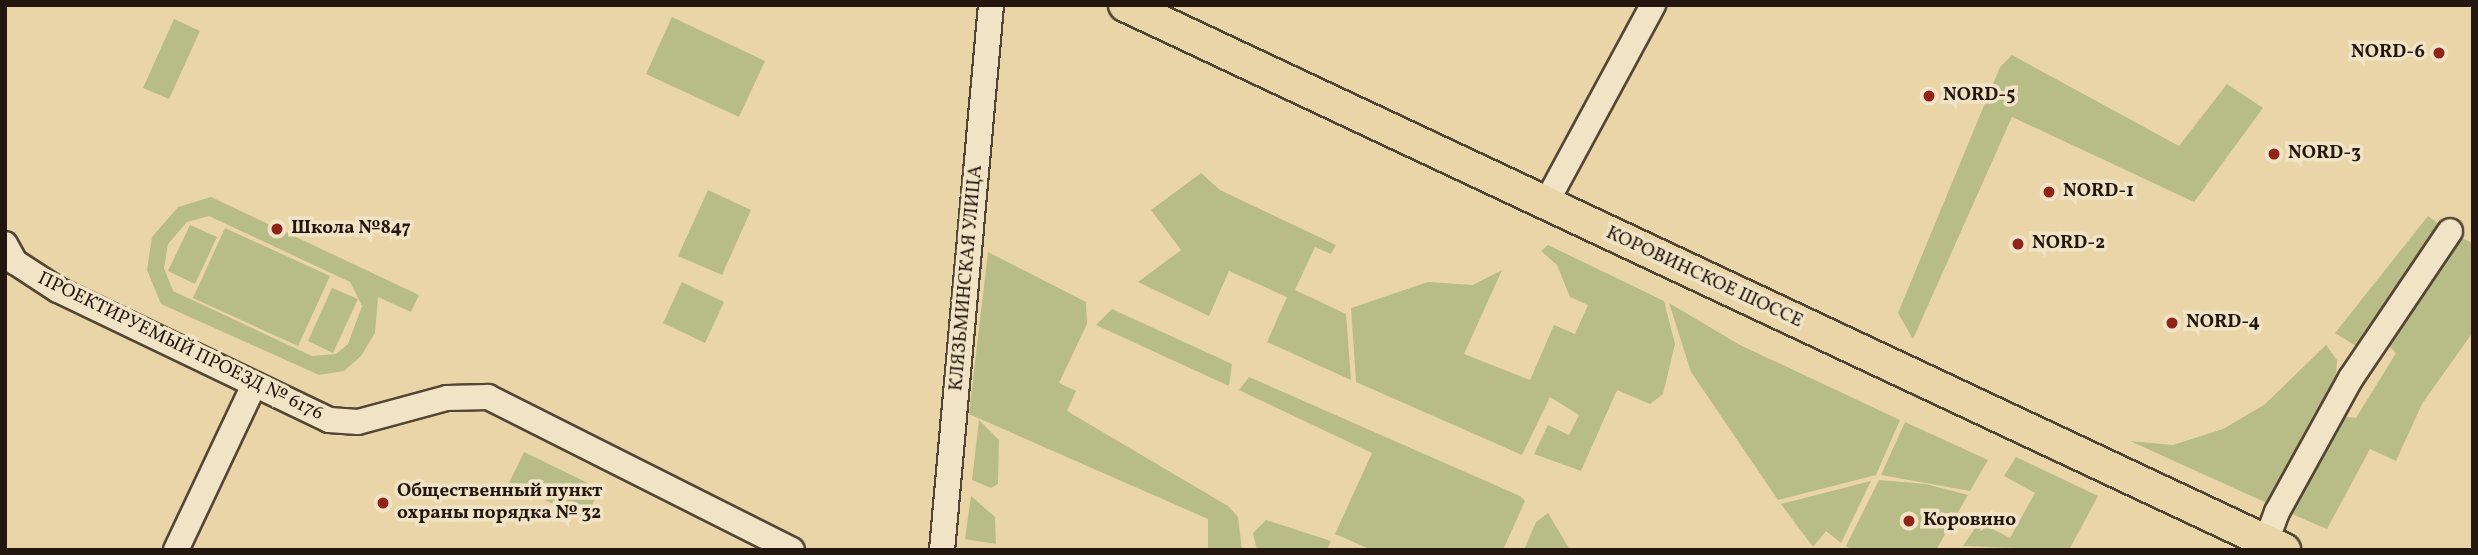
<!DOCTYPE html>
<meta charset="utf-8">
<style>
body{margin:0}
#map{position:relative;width:2478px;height:555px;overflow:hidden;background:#ead5a8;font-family:Vollkorn,serif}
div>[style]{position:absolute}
.green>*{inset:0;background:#b8bd87}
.roads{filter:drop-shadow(2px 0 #544634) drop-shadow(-2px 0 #544634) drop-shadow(0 2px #544634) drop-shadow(0 -2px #544634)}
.minor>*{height:24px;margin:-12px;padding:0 12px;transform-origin:12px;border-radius:12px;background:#f1e4c6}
.major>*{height:32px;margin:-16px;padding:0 16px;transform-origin:16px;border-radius:16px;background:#ead5a8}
.dots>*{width:19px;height:19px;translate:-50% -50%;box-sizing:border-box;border:4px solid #f1e4c6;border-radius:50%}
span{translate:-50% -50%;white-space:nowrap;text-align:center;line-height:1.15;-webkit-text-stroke:7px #f1e4c6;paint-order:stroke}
.poi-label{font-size:19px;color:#22160e;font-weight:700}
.right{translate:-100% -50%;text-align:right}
.left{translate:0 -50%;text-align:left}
.street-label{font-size:19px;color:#22160e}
.frame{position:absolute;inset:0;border:7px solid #22160e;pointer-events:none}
</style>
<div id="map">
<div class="green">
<div style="clip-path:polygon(672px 17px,765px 61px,739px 117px,646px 74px)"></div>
<div style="clip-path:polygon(174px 19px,200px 31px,169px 99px,143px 88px)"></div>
<div style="clip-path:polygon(2012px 55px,2179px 146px,2227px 84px,2263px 108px,2194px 202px,2012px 117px,1913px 339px,1898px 313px,2000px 67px)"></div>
<div style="clip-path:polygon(1201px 173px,1220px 190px,1336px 245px,1331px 254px,1315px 247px,1295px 290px,1346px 314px,1351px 380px,1267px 342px,1287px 297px,1229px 271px,1209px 316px,1138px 282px,1181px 250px,1151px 210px)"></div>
<div style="clip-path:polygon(708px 190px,751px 210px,722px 275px,678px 256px)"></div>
<div style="clip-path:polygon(evenodd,211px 197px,419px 295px,411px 312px,378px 297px,375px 333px,361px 356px,344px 371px,319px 375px,161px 304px,147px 270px,152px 237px,178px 207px,211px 197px,209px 216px,350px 282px,362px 306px,348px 344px,336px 354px,312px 356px,173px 291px,164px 268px,168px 244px,187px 222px,209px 216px)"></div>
<div style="clip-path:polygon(2428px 216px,2446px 229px,2359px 348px,2335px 333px)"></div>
<div style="clip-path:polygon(190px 225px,217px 237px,195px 284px,168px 271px)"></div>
<div style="clip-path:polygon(225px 228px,330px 276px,298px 346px,193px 298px)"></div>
<div style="clip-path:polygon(2461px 238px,2473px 243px,2473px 332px,2422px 404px,2396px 461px,2370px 449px,2327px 529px,2285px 511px,2339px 416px,2356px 418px,2396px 353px,2387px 344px)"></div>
<div style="clip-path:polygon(1548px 245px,1664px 301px,1675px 344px,1663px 394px,1650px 404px,1617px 390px,1581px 471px,1534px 454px,1548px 425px,1569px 435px,1579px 415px,1550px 397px,1522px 455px,1356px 382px,1351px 308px,1428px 282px,1473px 285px,1502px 270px,1464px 354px,1530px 380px,1554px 325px,1575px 334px,1588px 305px,1570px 297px,1557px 265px,1541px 251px)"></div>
<div style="clip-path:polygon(988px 252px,1086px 302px,1087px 324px,1059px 383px,1076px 391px,1067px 411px,1228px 506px,1238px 517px,1242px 550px,1208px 549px,1208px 519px,969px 414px)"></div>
<div style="clip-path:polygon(682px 282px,724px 302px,705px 343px,663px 323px)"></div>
<div style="clip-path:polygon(332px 288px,358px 299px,333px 353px,308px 341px)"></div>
<div style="clip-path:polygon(1669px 303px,1740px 345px,1900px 420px,1876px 475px,1778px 500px,1691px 372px)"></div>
<div style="clip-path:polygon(1112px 309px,1232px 364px,1229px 386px,1096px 325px)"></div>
<div style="clip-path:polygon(2326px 345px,2337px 360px,2336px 376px,2269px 504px,2130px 441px,2173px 445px,2223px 429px,2264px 405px)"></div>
<div style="clip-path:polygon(1249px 377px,1520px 496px,1525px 501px,1503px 550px,1372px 550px,1335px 534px,1372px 453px,1239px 390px)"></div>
<div style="clip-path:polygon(979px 420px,999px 440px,998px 484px,991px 488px,972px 480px)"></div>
<div style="clip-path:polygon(1905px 422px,1988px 460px,1970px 491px,1881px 475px)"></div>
<div style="clip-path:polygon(524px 452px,600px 489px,585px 519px,509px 483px)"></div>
<div style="clip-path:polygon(2016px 457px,2098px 496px,2069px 550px,1963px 546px,1979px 522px,2010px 538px,2035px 493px,2004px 476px)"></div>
<div style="clip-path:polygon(1879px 480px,1926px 484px,1968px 495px,1936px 550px,1852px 550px,1846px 546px)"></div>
<div style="clip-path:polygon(1871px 481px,1841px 543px,1826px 531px,1813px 547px,1781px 504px)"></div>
<div style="clip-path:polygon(971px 496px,995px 517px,996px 544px,965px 539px)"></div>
<div style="clip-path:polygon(1548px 513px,1570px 550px,1524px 550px,1536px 522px)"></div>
<div style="clip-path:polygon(1266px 520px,1331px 541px,1327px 550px,1257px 550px,1253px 533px)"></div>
</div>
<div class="roads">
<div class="minor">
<div style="left:1546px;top:203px;width:225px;rotate:-61.6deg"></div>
<div style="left:5px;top:244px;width:21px;rotate:61deg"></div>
<div style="left:15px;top:262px;width:51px;rotate:33.1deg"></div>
<div style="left:58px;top:290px;width:301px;rotate:25.6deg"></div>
<div style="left:329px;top:420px;width:29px;rotate:4deg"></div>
<div style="left:358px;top:422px;width:92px;rotate:-15.1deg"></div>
<div style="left:447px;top:398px;width:41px;rotate:-1.4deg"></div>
<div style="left:488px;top:397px;width:340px;rotate:26.7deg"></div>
<div style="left:176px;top:550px;width:183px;rotate:-64.7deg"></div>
<div style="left:942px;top:550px;width:547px;rotate:-84.86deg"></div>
<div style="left:2263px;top:550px;width:40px;rotate:-69.8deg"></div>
<div style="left:2277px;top:512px;width:153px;rotate:-61.1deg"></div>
<div style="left:2351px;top:378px;width:177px;rotate:-56deg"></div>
</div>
<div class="major">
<div style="left:1125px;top:5px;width:1281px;rotate:25.18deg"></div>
</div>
</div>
<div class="dots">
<div style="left:2439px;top:53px;background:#8f2418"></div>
<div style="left:1929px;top:96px;background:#8f2418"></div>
<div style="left:2274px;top:154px;background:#8f2418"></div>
<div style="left:2049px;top:192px;background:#8f2418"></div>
<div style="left:277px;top:229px;background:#8f2418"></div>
<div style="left:2018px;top:244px;background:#8f2418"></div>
<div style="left:2172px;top:323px;background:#8f2418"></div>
<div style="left:383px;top:503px;background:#8f2418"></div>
<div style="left:1909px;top:521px;background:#8f2418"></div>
</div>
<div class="poi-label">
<span class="right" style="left:2425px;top:53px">NORD-6</span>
<span class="left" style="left:1943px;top:96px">NORD-5</span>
<span class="left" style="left:2288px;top:154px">NORD-3</span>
<span class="left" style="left:2063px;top:192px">NORD-1</span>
<span class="left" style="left:291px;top:229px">Школа №847</span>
<span class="left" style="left:2032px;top:244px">NORD-2</span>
<span class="left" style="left:2186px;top:323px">NORD-4</span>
<span class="left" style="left:397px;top:503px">Общественный пункт<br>охраны порядка № 32</span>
<span class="left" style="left:1923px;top:521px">Коровино</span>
</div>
<div class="street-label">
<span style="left:967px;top:278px;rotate:-85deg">КЛЯЗЬМИНСКАЯ УЛИЦА</span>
<span style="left:1704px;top:278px;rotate:25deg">КОРОВИНСКОЕ ШОССЕ</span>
<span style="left:180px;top:347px;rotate:26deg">ПРОЕКТИРУЕМЫЙ ПРОЕЗД № 6176</span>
</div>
<div class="frame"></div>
</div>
